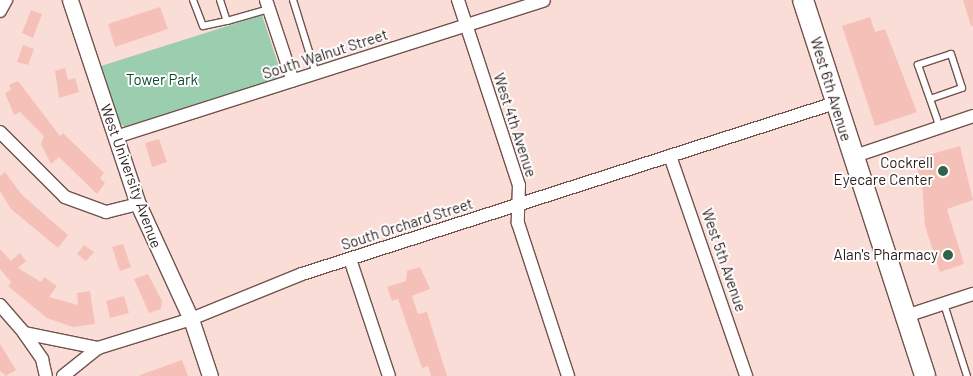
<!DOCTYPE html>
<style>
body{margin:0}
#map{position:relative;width:973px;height:376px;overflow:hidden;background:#fbddd8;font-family:Barlow,sans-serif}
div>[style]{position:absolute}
.green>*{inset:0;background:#9bceaf}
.building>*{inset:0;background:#f5c0b8}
.roads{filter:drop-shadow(1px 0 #71534e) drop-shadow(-1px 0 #71534e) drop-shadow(0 1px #71534e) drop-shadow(0 -1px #71534e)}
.service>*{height:6px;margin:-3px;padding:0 3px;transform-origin:3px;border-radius:3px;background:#fff}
.minor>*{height:12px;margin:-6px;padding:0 6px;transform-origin:6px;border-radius:6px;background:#fff}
.tertiary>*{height:15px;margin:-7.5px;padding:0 7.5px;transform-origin:7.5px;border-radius:7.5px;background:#fff}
.trunk>*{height:20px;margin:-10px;padding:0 10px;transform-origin:10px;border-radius:10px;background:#fff}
.dots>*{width:14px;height:14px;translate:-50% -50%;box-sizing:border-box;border:2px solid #fff;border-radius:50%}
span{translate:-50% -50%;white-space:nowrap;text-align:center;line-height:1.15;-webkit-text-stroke:4px #fff;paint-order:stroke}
.street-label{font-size:15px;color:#2a1d1b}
.park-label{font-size:15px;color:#0b4b2e}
.poi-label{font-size:15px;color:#2a1d1b}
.right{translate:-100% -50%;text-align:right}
</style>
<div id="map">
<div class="green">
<div style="clip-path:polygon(262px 15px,280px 70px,277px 78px,125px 127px,119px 123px,101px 66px)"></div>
</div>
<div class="building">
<div style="clip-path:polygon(963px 0,973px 0,973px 26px,971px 26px)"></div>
<div style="clip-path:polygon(160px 7px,168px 29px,115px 47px,108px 24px)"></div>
<div style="clip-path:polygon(31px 10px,42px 14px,33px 38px,22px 33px)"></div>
<div style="clip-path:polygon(870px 17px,875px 32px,885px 29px,917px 112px,875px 126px,842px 26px)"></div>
<div style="clip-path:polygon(23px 45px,34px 49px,28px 65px,17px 62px)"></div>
<div style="clip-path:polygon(65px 68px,68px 80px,75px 78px,79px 92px,59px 98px,55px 71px)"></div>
<div style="clip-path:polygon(18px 81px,60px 136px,63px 133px,104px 173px,100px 178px,105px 183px,97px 194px,59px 157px,51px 164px,41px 144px,44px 136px,20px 112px,14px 115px,5px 93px,11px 90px,9px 85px)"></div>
<div style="clip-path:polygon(159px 139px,167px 162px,152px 167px,145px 143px)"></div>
<div style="clip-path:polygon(960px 146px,973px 200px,947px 209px,964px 264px,940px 272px,925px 226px,922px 183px,914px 159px)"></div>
<div style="clip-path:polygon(5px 172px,22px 195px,68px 235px,58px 248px,11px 209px,0 191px,0 176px)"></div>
<div style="clip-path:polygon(123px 244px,131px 267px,120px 271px,112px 247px)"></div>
<div style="clip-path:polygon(84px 245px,94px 252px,86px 261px,77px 254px)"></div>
<div style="clip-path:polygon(0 249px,11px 261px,20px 253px,26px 261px,18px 268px,41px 282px,44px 277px,57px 286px,49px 297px,78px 305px,77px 293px,90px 291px,95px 324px,73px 327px,47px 318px,8px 286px,11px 282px,0 269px)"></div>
<div style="clip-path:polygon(420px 267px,430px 289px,412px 296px,418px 314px,427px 312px,447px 376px,431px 376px,428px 366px,422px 368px,398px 299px,392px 301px,387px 287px,406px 281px,407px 271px)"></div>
<div style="clip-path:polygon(148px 274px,162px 301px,161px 309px,149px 313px,134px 279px)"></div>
<div style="clip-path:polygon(124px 296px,129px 313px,110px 318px,106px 301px)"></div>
<div style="clip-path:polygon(0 344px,16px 370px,6px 376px,0 371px)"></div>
<div style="clip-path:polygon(182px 360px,188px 376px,140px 376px,140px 375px)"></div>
</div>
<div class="roads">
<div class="service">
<div style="left:193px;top:0;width:28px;rotate:69deg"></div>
<div style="left:203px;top:26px;width:25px;rotate:-12deg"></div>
<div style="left:220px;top:0;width:22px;rotate:72deg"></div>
<div style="left:227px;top:21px;width:44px;rotate:-15.9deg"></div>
<div style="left:293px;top:0;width:77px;rotate:72.7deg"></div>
<div style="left:930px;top:99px;width:34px;rotate:-19deg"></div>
<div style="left:962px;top:88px;width:36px;rotate:-108deg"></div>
<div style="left:951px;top:54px;width:35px;rotate:162deg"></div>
<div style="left:918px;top:65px;width:57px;rotate:70.6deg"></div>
<div style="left:937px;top:119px;width:8px;rotate:76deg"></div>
<div style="left:944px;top:304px;width:76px;rotate:72.3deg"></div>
</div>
<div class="minor">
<div style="left:266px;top:0;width:85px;rotate:71.6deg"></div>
<div style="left:458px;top:0;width:195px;rotate:71.8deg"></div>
<div style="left:519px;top:185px;width:38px;rotate:92deg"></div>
<div style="left:518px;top:223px;width:161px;rotate:71.9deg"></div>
<div style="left:0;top:11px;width:13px;rotate:-61deg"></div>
<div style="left:0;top:132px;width:92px;rotate:45deg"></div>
<div style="left:65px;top:197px;width:44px;rotate:20.1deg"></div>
<div style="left:106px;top:212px;width:33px;rotate:-14deg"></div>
<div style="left:116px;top:137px;width:449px;rotate:-17.7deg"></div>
<div style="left:670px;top:156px;width:233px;rotate:70.9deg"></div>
<div style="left:852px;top:157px;width:128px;rotate:-18.7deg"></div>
<div style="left:350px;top:259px;width:123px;rotate:71.6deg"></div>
<div style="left:0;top:305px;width:37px;rotate:49deg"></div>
<div style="left:24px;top:333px;width:76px;rotate:11.5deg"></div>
<div style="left:98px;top:348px;width:97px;rotate:-17.3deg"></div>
<div style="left:191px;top:319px;width:120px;rotate:-22.1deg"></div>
<div style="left:302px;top:274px;width:560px;rotate:-17.79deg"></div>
<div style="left:906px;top:316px;width:71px;rotate:-18.2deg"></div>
<div style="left:24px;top:333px;width:32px;rotate:55deg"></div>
<div style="left:42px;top:359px;width:17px;rotate:77deg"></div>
<div style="left:63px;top:376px;width:45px;rotate:-38.7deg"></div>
</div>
<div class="tertiary">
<div style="left:70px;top:0;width:215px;rotate:71.6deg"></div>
<div style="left:138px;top:204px;width:127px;rotate:65.3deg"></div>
<div style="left:191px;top:319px;width:60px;rotate:71.6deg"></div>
</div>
<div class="trunk">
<div style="left:803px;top:0;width:395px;rotate:72deg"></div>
</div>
</div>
<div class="dots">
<div style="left:943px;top:171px;background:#306347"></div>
<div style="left:948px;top:255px;background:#306347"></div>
</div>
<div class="street-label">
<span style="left:325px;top:54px;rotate:-18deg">South Walnut Street</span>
<span style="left:831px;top:89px;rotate:73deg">West 6th Avenue</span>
<span style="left:515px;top:125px;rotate:72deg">West 4th Avenue</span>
<span style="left:131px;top:176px;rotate:70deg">West University Avenue</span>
<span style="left:407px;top:224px;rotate:-18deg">South Orchard Street</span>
<span style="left:724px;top:260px;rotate:71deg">West 5th Avenue</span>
</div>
<div class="park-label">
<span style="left:162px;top:80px">Tower Park</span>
</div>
<div class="poi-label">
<span class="right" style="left:933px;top:171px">Cockrell<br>Eyecare Center</span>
<span class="right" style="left:938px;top:255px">Alan's Pharmacy</span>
</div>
</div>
